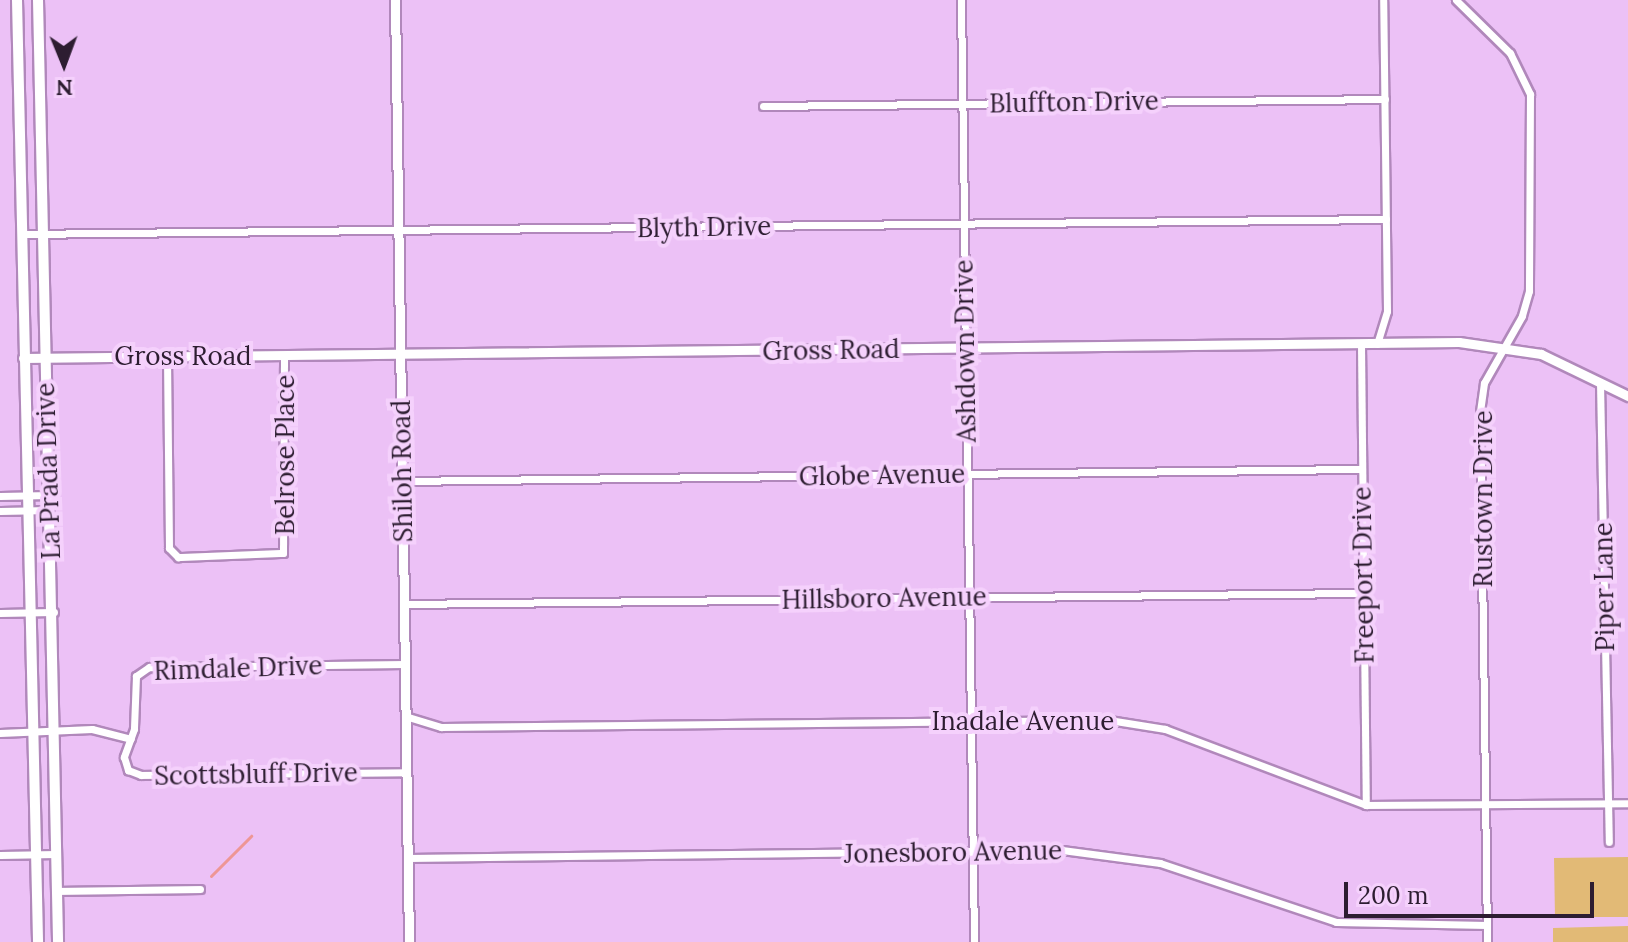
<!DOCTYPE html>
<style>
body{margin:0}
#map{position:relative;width:1628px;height:942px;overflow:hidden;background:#ecc1f6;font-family:Lora,serif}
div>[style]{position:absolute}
.green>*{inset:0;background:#e2ba76}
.stream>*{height:3px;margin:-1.5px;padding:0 1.5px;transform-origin:1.5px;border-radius:1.5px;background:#ee9695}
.roads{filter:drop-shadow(2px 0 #b188bb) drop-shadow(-2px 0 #b188bb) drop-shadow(0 2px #b188bb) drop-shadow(0 -2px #b188bb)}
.minor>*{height:7px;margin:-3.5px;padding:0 3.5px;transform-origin:3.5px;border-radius:3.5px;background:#fff}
.tertiary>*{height:9px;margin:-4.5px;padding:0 4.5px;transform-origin:4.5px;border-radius:4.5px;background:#fff}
.secondary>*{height:10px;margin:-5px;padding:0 5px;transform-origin:5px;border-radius:5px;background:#fff}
span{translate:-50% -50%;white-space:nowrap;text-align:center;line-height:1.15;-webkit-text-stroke:8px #f5d1fc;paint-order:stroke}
.street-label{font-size:26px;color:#2d1d31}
.north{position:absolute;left:24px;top:24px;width:80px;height:80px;-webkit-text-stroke:6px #f5d1fc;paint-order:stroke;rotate:179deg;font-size:22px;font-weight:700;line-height:32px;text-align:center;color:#2d1d31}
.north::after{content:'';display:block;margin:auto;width:28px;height:36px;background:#2d1d31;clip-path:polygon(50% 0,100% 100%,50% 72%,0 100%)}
.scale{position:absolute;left:1344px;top:882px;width:250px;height:36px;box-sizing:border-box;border:4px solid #2d1d31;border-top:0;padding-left:10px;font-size:24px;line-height:28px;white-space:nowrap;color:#2d1d31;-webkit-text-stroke:6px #f5d1fc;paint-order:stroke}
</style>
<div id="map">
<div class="green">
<div style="clip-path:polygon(1628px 857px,1628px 917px,1555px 917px,1554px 858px)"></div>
<div style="clip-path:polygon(1628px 926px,1628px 942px,1553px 942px,1553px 928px)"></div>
</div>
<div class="stream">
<div style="left:211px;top:876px;width:57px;rotate:-45deg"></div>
</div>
<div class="roads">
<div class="minor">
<div style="left:961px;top:0;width:942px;rotate:89.21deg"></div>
<div style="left:1456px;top:0;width:76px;rotate:44.5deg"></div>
<div style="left:1510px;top:53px;width:46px;rotate:64deg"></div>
<div style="left:1530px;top:94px;width:197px;rotate:90.3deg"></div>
<div style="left:1529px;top:291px;width:26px;rotate:106deg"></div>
<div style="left:1522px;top:316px;width:77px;rotate:119.6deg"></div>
<div style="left:1484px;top:383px;width:29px;rotate:98deg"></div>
<div style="left:1480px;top:412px;width:530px;rotate:89.24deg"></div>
<div style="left:763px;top:106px;width:622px;rotate:-0.64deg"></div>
<div style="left:21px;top:234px;width:1365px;rotate:-0.63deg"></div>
<div style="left:1377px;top:344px;width:34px;rotate:-73deg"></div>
<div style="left:1387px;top:311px;width:311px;rotate:-90.7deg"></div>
<div style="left:1361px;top:345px;width:460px;rotate:89.4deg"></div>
<div style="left:167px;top:357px;width:191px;rotate:89.4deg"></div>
<div style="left:169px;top:548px;width:13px;rotate:45deg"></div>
<div style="left:178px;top:557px;width:105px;rotate:-2.2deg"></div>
<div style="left:283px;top:553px;width:197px;rotate:-89.7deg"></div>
<div style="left:1600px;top:382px;width:460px;rotate:88.9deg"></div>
<div style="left:402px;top:481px;width:959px;rotate:-0.72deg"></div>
<div style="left:0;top:496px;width:50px;rotate:-1.1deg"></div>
<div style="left:0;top:511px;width:50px;rotate:-1.1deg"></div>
<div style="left:404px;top:604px;width:959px;rotate:-0.66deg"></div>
<div style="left:0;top:613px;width:54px;rotate:-1.1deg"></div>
<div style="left:405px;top:664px;width:256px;rotate:179.3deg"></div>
<div style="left:149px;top:667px;width:16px;rotate:145deg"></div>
<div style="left:136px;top:676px;width:53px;rotate:92.2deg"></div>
<div style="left:134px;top:729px;width:30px;rotate:110deg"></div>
<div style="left:124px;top:757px;width:14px;rotate:73deg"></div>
<div style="left:128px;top:770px;width:14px;rotate:21deg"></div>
<div style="left:141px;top:775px;width:265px;rotate:-0.6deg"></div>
<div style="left:405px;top:716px;width:38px;rotate:17deg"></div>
<div style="left:441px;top:727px;width:668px;rotate:-0.6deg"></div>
<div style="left:1109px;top:720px;width:57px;rotate:9.1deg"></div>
<div style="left:1165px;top:729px;width:215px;rotate:20.7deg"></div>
<div style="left:1366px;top:805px;width:262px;rotate:-0.4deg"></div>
<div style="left:0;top:733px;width:92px;rotate:-2.5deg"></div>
<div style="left:92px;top:729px;width:40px;rotate:14.4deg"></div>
<div style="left:0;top:855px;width:56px;rotate:-1deg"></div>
<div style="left:408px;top:858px;width:654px;rotate:-0.7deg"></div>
<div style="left:1062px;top:850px;width:99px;rotate:7.6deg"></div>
<div style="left:1160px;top:863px;width:186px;rotate:18.5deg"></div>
<div style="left:1336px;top:922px;width:151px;rotate:1.1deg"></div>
<div style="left:57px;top:891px;width:143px;rotate:-0.8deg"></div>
</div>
<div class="tertiary">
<div style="left:395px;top:0;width:942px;rotate:89.15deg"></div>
<div style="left:23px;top:358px;width:1436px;rotate:-0.64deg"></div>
<div style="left:1459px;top:342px;width:83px;rotate:8.3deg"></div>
<div style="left:1541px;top:354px;width:97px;rotate:25.8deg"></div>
</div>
<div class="secondary">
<div style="left:17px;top:0;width:942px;rotate:88.72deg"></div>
<div style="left:38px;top:0;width:942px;rotate:88.78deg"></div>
</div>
</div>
<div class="street-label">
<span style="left:1074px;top:102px;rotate:-1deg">Bluffton Drive</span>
<span style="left:704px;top:227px;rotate:-1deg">Blyth Drive</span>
<span style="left:831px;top:350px;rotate:-1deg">Gross Road</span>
<span style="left:965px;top:351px;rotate:-91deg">Ashdown Drive</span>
<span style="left:183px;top:356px">Gross Road</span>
<span style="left:285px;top:455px;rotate:-90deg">Belrose Place</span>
<span style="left:48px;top:471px;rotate:-92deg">La Prada Drive</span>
<span style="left:402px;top:471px;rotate:-91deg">Shiloh Road</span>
<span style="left:882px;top:475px;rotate:-1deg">Globe Avenue</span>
<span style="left:1483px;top:499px;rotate:-90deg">Rustown Drive</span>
<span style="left:1363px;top:575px;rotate:-91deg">Freeport Drive</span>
<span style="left:1604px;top:587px;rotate:-91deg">Piper Lane</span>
<span style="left:884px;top:598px;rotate:-1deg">Hillsboro Avenue</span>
<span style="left:238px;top:668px;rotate:-2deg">Rimdale Drive</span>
<span style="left:1023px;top:721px">Inadale Avenue</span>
<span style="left:256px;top:774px;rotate:-1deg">Scottsbluff Drive</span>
<span style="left:953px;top:852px;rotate:-1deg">Jonesboro Avenue</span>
</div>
<div class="north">N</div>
<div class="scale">200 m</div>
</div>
